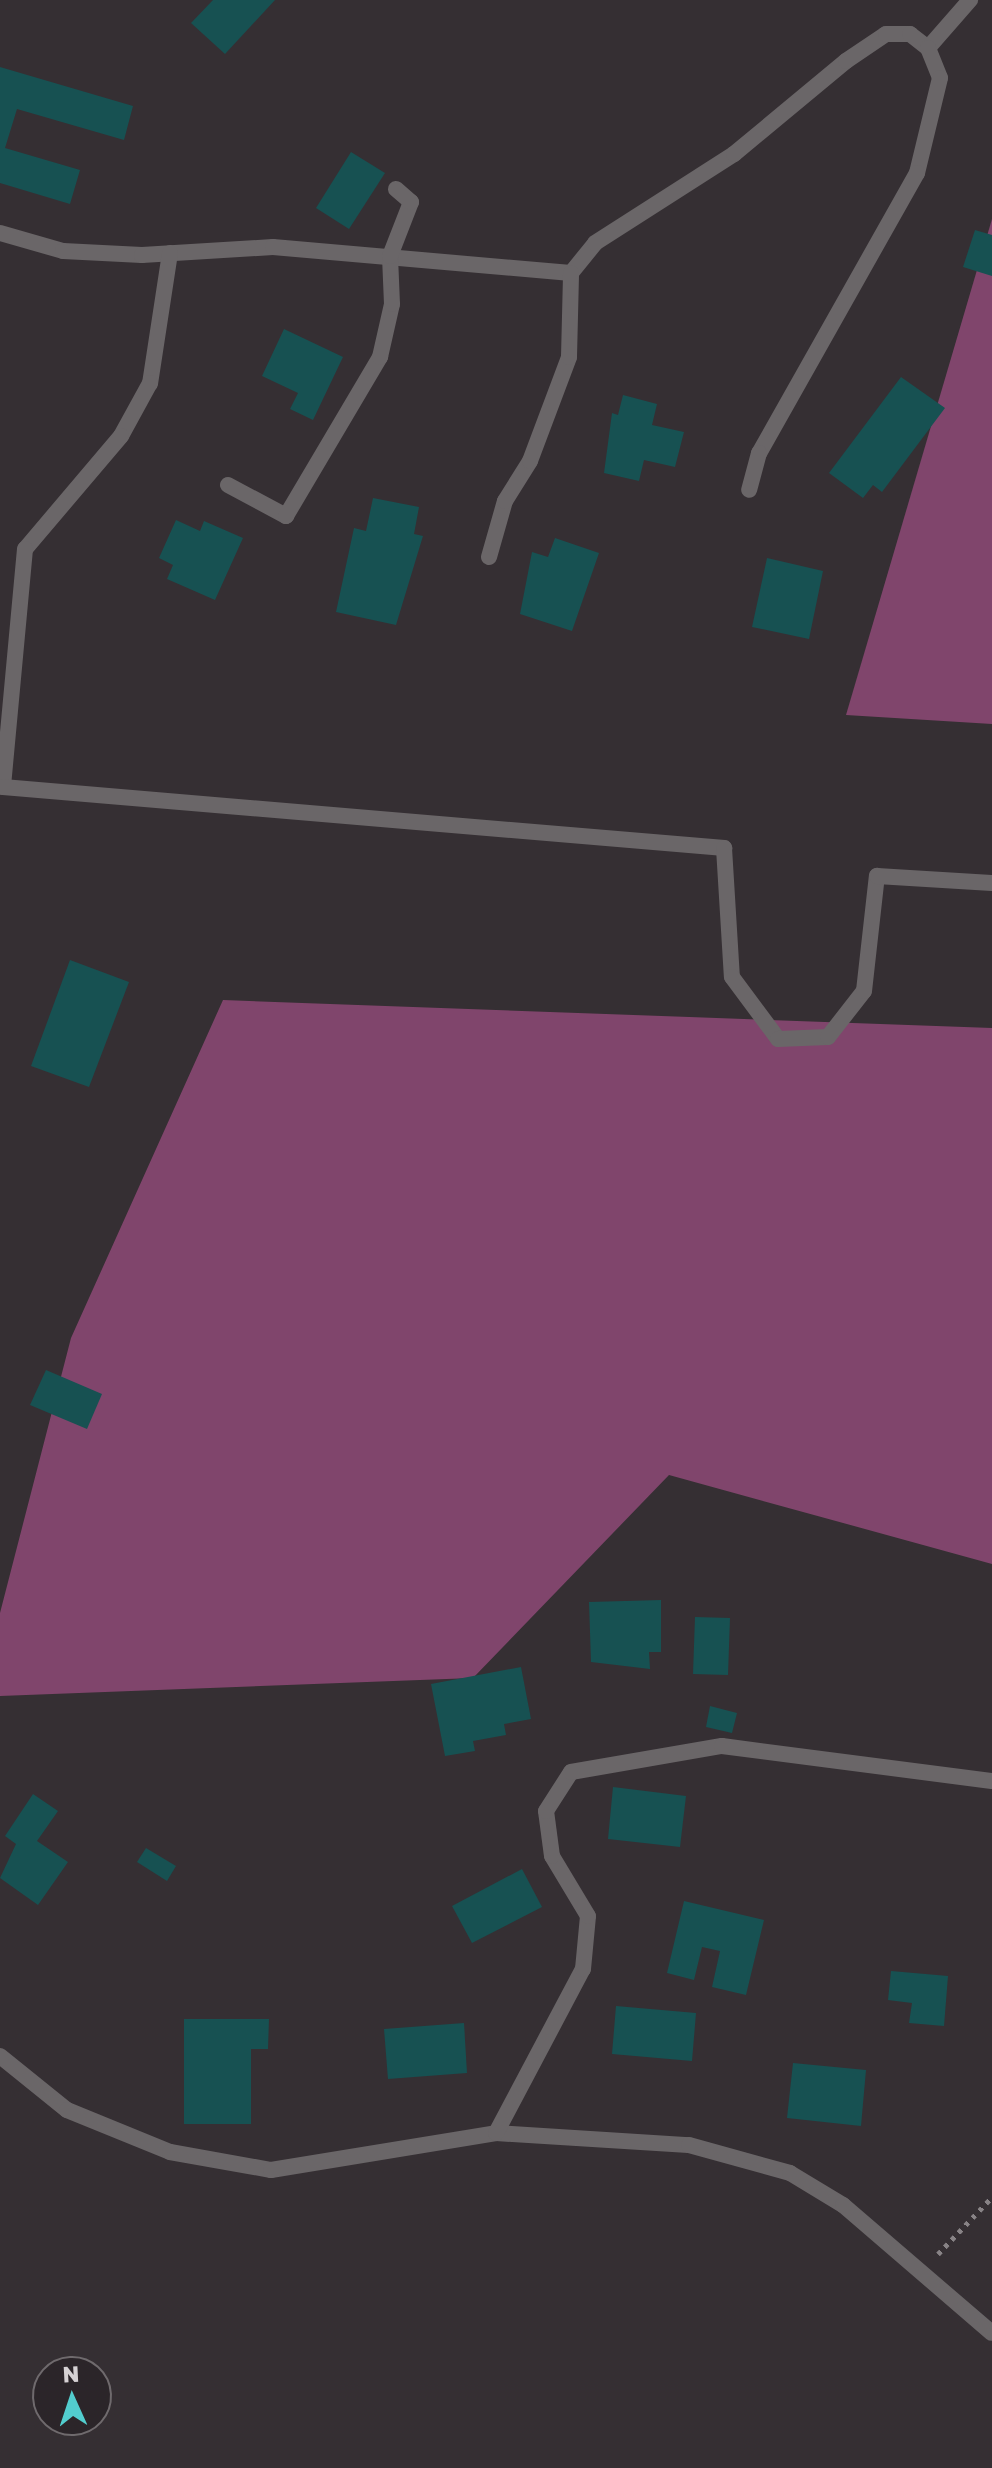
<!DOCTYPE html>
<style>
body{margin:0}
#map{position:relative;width:992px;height:2468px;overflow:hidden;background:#352f33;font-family:"Golos Text",sans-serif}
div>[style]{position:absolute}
.forest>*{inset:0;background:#80456c}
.building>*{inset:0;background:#175152}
.path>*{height:5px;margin-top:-2.5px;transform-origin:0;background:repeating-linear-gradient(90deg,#888386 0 4px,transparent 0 10px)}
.minor>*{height:16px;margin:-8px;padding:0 8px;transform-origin:8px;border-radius:8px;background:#6a6668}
span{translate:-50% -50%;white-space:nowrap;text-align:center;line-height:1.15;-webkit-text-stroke:6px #2b2529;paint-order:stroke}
.north{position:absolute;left:32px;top:2356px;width:80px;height:80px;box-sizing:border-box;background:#2b2529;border:2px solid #6f6a6d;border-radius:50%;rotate:357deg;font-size:22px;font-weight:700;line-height:32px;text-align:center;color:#d6d2d4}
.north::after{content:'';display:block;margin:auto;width:28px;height:36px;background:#52cdce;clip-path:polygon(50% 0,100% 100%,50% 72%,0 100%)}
</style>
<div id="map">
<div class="forest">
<div style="clip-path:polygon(992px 219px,992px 724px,846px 715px)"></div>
<div style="clip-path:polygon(223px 1000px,992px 1028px,992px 1564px,669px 1475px,473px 1678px,0 1696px,0 1613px,71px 1338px)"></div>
</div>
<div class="building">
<div style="clip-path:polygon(213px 0,275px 0,225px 54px,191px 23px)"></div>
<div style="clip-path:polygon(0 67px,133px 106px,124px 140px,17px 109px,5px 148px,80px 170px,70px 204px,0 183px)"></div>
<div style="clip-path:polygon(351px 152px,385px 173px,349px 229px,316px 208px)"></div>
<div style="clip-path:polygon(975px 230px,992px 235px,992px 276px,963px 267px)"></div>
<div style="clip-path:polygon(284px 329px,343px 357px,313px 420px,290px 409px,298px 393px,262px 376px)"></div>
<div style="clip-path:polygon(901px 377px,945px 408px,882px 492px,873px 485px,863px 498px,829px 473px)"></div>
<div style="clip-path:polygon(623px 395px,657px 404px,652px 425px,684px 432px,675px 467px,644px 460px,639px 481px,604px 473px,612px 413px,618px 415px)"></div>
<div style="clip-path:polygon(373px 498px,419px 507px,414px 534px,423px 536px,396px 625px,336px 612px,354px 528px,366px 531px)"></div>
<div style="clip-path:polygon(176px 520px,200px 531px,204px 521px,243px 538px,215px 600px,167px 579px,173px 565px,159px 558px)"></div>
<div style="clip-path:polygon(555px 538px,599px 553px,572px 631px,520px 614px,532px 552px,548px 557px)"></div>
<div style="clip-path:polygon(767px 558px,823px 571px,809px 639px,752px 627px)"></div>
<div style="clip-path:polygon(70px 960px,129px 982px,89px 1087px,31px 1066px)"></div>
<div style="clip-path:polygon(46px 1370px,102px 1394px,87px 1429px,30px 1405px)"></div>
<div style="clip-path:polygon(661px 1600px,661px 1652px,649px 1652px,650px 1669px,591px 1662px,589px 1602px)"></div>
<div style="clip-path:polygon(695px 1617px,730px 1618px,728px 1675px,693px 1674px)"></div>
<div style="clip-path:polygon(521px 1667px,531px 1719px,504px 1724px,506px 1735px,473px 1741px,475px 1751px,445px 1756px,431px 1684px)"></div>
<div style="clip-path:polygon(710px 1706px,737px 1713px,732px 1733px,706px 1727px)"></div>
<div style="clip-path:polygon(613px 1787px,686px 1796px,680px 1847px,608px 1839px)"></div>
<div style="clip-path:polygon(33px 1794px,58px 1811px,37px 1841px,68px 1862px,38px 1905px,0 1878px,16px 1844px,5px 1836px)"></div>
<div style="clip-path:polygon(146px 1848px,176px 1866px,167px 1881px,137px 1862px)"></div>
<div style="clip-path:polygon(522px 1869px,542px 1907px,472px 1943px,452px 1906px)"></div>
<div style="clip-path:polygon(684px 1901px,764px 1920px,746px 1995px,712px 1987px,720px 1951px,702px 1947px,694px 1980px,667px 1973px)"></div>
<div style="clip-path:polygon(891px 1971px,948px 1976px,944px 2026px,909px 2023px,912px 2003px,888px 2000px)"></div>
<div style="clip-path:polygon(616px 2006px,696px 2013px,692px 2061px,612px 2054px)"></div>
<div style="clip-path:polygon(184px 2019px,269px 2019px,268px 2049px,251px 2049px,251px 2124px,184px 2124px)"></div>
<div style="clip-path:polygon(464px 2023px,467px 2073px,388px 2079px,384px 2029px)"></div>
<div style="clip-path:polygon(793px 2063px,866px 2070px,861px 2126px,787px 2118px)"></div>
</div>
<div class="path">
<div style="left:938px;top:2254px;width:79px;rotate:-46.5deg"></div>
</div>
<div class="minor">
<div style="left:928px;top:48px;width:64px;rotate:-48.8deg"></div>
<div style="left:0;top:233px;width:66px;rotate:15.9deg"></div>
<div style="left:63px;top:251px;width:79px;rotate:2.9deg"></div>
<div style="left:142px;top:255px;width:131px;rotate:-3.5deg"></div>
<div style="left:273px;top:247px;width:299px;rotate:5deg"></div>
<div style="left:571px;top:273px;width:38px;rotate:-51deg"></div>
<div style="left:595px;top:243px;width:165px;rotate:-32.6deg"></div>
<div style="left:734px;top:154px;width:146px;rotate:-39.7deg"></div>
<div style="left:846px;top:61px;width:48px;rotate:-34deg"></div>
<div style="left:886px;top:34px;width:24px"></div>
<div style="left:910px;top:34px;width:23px;rotate:38deg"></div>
<div style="left:928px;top:48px;width:32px;rotate:68deg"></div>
<div style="left:940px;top:78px;width:98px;rotate:103.6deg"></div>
<div style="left:917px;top:173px;width:322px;rotate:119.4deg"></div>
<div style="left:759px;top:453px;width:38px;rotate:105deg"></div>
<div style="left:170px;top:253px;width:132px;rotate:98.7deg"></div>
<div style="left:150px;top:383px;width:60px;rotate:118.7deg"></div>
<div style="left:121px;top:436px;width:148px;rotate:130.3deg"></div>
<div style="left:25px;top:549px;width:239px;rotate:95.3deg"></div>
<div style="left:3px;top:787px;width:724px;rotate:4.84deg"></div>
<div style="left:724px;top:848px;width:129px;rotate:86.5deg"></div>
<div style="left:732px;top:977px;width:77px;rotate:53.4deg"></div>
<div style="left:778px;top:1039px;width:50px;rotate:-2.3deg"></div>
<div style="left:828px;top:1037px;width:58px;rotate:-52deg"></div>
<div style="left:864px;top:991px;width:116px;rotate:-83.6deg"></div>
<div style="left:877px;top:876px;width:115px;rotate:3.5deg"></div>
<div style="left:228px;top:485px;width:66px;rotate:28.1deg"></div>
<div style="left:286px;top:516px;width:185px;rotate:-59.4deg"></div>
<div style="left:380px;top:357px;width:54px;rotate:-77.2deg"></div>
<div style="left:392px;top:304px;width:48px;rotate:-92.4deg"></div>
<div style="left:390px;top:256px;width:58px;rotate:-68.7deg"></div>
<div style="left:411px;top:202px;width:20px;rotate:-139deg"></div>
<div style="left:489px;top:557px;width:58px;rotate:-74.1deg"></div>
<div style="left:505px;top:501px;width:47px;rotate:-58deg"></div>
<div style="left:530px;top:461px;width:111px;rotate:-69.4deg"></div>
<div style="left:569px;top:357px;width:84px;rotate:-88.6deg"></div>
<div style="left:0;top:2056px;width:86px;rotate:38.9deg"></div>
<div style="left:67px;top:2110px;width:111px;rotate:22.2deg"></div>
<div style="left:170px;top:2152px;width:103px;rotate:10.1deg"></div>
<div style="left:271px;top:2170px;width:228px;rotate:-9.3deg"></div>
<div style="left:496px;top:2133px;width:193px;rotate:3.6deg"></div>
<div style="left:689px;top:2145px;width:105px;rotate:15.5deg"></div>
<div style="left:790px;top:2173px;width:62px;rotate:31.1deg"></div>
<div style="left:843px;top:2205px;width:196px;rotate:40.7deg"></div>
<div style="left:496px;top:2133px;width:186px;rotate:-62.1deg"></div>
<div style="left:583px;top:1969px;width:53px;rotate:-84.6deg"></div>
<div style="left:588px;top:1916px;width:70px;rotate:-121deg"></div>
<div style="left:552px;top:1856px;width:45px;rotate:-97.6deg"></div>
<div style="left:546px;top:1811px;width:46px;rotate:-57.3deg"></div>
<div style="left:571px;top:1772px;width:153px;rotate:-9.8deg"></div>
<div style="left:722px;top:1746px;width:272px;rotate:7.4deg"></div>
</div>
<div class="north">N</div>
</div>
